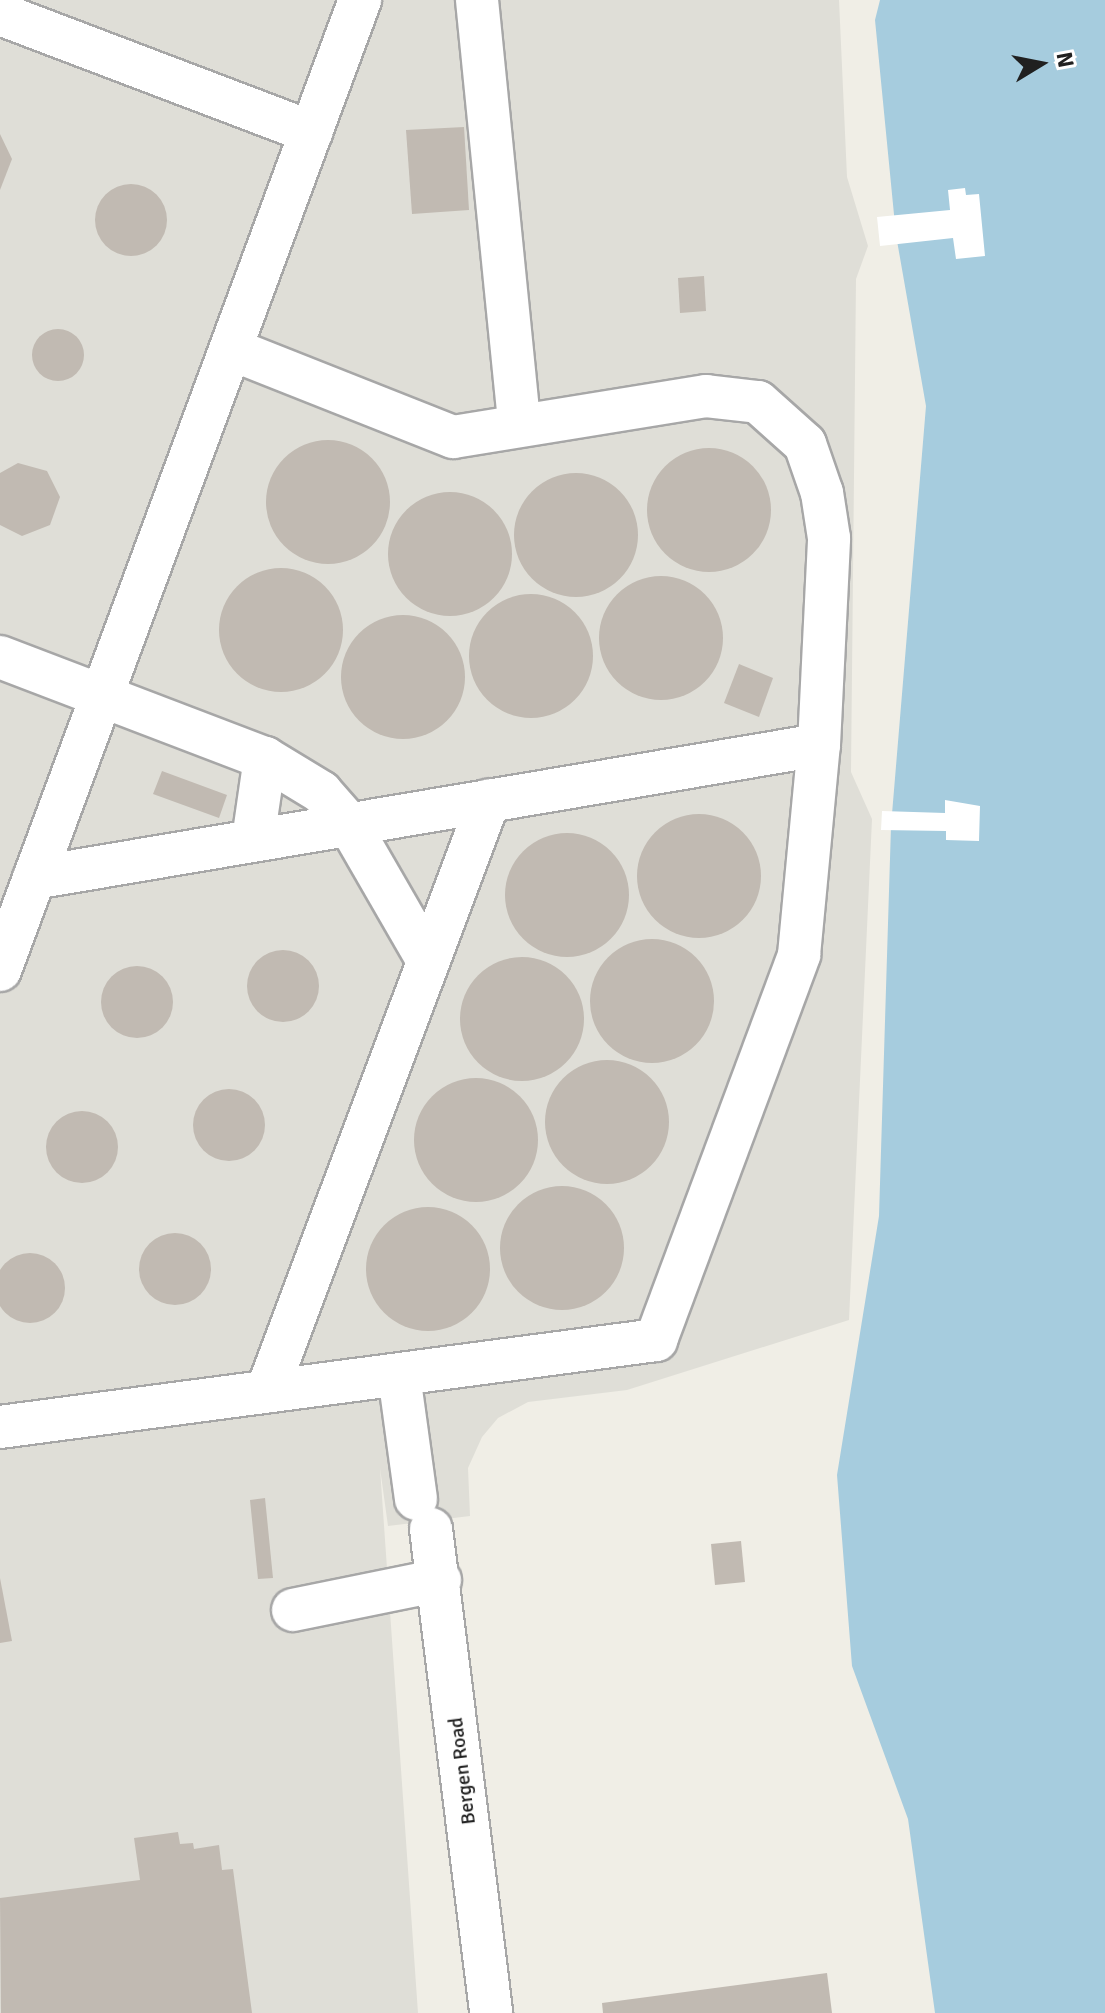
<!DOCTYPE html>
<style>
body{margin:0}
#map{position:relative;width:1105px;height:2013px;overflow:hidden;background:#f0eee6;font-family:Signika,sans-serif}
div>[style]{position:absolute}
.airport>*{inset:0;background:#dfded7}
.water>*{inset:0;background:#a6ccde}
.pier>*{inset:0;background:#fff}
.building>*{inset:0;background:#c1bab2}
.round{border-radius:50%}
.roads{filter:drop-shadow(2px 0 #a7a7a7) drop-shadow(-2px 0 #a7a7a7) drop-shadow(0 2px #a7a7a7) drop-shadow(0 -2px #a7a7a7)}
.minor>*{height:42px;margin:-21px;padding:0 21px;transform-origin:21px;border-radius:21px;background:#fff}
span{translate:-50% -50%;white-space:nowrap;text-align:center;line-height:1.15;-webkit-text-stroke:6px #fff;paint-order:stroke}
.street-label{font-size:20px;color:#202020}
.north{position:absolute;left:1001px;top:24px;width:80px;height:80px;-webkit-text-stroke:6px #fff;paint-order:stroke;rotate:80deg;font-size:22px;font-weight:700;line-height:32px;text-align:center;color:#202020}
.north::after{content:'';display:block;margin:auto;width:28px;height:36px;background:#202020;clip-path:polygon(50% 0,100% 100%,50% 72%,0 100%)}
</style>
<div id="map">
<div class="airport">
<div style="clip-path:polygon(0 0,839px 0,847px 177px,868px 246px,856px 279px,851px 772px,872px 819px,849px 1320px,627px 1390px,528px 1402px,498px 1418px,482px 1437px,468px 1468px,470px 1516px,388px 1526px,380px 1468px,418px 2013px,0 2013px)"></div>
</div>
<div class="water">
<div style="clip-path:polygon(880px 0,1105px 0,1105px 2013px,935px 2013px,908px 1819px,852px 1666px,837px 1475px,879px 1216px,891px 826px,926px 406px,896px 235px,875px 20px)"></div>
</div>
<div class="pier">
<div style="clip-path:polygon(965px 188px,966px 195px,979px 194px,985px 256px,956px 259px,953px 238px,880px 246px,877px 217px,950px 210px,948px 190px)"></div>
<div style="clip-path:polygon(945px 800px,980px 806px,979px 841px,946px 840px,946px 831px,881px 830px,882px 811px,945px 813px)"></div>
</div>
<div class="building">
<div style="clip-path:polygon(464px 127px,469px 210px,412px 214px,406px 130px)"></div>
<div style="clip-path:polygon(0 134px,12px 159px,0 190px)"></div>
<div class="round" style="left:95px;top:184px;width:72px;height:72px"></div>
<div style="clip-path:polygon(704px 276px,706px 311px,680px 313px,678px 278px)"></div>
<div class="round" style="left:32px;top:329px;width:52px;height:52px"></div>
<div class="round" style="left:266px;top:440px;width:124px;height:124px"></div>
<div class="round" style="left:647px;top:448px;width:124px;height:124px"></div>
<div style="clip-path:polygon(18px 463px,47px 471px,60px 497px,50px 525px,22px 536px,0 525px,0 473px)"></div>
<div class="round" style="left:514px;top:473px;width:124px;height:124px"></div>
<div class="round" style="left:388px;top:492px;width:124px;height:124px"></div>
<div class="round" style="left:219px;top:568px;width:124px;height:124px"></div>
<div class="round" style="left:599px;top:576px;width:124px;height:124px"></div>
<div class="round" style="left:469px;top:594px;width:124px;height:124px"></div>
<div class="round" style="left:341px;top:615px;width:124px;height:124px"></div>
<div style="clip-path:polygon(739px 664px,773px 678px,759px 717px,724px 703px)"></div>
<div style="clip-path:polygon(162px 771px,227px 795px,219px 818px,153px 794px)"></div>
<div class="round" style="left:637px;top:814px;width:124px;height:124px"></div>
<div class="round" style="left:505px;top:833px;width:124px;height:124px"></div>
<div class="round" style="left:590px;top:939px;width:124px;height:124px"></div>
<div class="round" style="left:247px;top:950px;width:72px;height:72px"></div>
<div class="round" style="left:460px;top:957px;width:124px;height:124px"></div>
<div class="round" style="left:101px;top:966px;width:72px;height:72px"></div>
<div class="round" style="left:545px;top:1060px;width:124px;height:124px"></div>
<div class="round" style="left:414px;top:1078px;width:124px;height:124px"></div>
<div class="round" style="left:193px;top:1089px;width:72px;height:72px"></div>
<div class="round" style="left:46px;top:1111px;width:72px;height:72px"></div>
<div class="round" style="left:500px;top:1186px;width:124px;height:124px"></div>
<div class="round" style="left:366px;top:1207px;width:124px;height:124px"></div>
<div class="round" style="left:139px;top:1233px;width:72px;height:72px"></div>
<div class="round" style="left:-5px;top:1253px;width:70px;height:70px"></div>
<div style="clip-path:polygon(265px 1498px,273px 1578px,258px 1579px,250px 1500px)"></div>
<div style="clip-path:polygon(741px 1541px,745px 1582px,715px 1585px,711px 1544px)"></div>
<div style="clip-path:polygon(0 1578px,12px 1641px,0 1643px)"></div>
<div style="clip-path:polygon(178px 1832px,180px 1844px,193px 1843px,194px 1849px,219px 1845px,222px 1870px,233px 1869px,252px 2013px,1px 2013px,0 1898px,140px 1880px,134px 1838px)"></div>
<div style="clip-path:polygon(827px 1973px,832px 2013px,603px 2013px,602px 2003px)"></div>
</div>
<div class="roads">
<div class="minor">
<div style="left:477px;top:0;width:425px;rotate:84.3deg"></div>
<div style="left:0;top:14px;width:333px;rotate:20.8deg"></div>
<div style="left:0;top:657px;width:284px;rotate:20.9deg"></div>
<div style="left:265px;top:758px;width:66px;rotate:31.3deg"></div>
<div style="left:321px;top:792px;width:43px;rotate:48.8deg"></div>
<div style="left:349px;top:824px;width:158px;rotate:60deg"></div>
<div style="left:253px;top:840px;width:83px;rotate:-81.7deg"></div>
<div style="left:34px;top:878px;width:796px;rotate:-9.62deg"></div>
<div style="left:0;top:970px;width:1035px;rotate:-69.64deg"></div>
<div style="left:399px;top:1375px;width:125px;rotate:82.2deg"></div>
<div style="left:267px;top:1391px;width:631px;rotate:-69.41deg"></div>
<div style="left:0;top:1427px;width:662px;rotate:-7.55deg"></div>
<div style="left:656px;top:1340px;width:411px;rotate:-69.6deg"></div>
<div style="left:799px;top:955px;width:211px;rotate:-84.6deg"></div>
<div style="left:819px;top:745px;width:207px;rotate:-87.2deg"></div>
<div style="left:829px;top:538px;width:46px;rotate:-98.8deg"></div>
<div style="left:822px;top:493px;width:52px;rotate:-109.1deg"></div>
<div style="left:805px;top:444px;width:63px;rotate:-138.2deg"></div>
<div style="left:758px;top:402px;width:52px;rotate:-173.4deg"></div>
<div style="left:706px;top:396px;width:256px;rotate:170.8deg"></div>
<div style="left:453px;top:437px;width:239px;rotate:-158.4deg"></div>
<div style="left:431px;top:1529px;width:488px;rotate:82.9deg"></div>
<div style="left:293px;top:1610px;width:150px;rotate:-11.5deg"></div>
</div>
</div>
<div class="street-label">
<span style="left:462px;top:1771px;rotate:-97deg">Bergen Road</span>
</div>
<div class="north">N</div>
</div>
